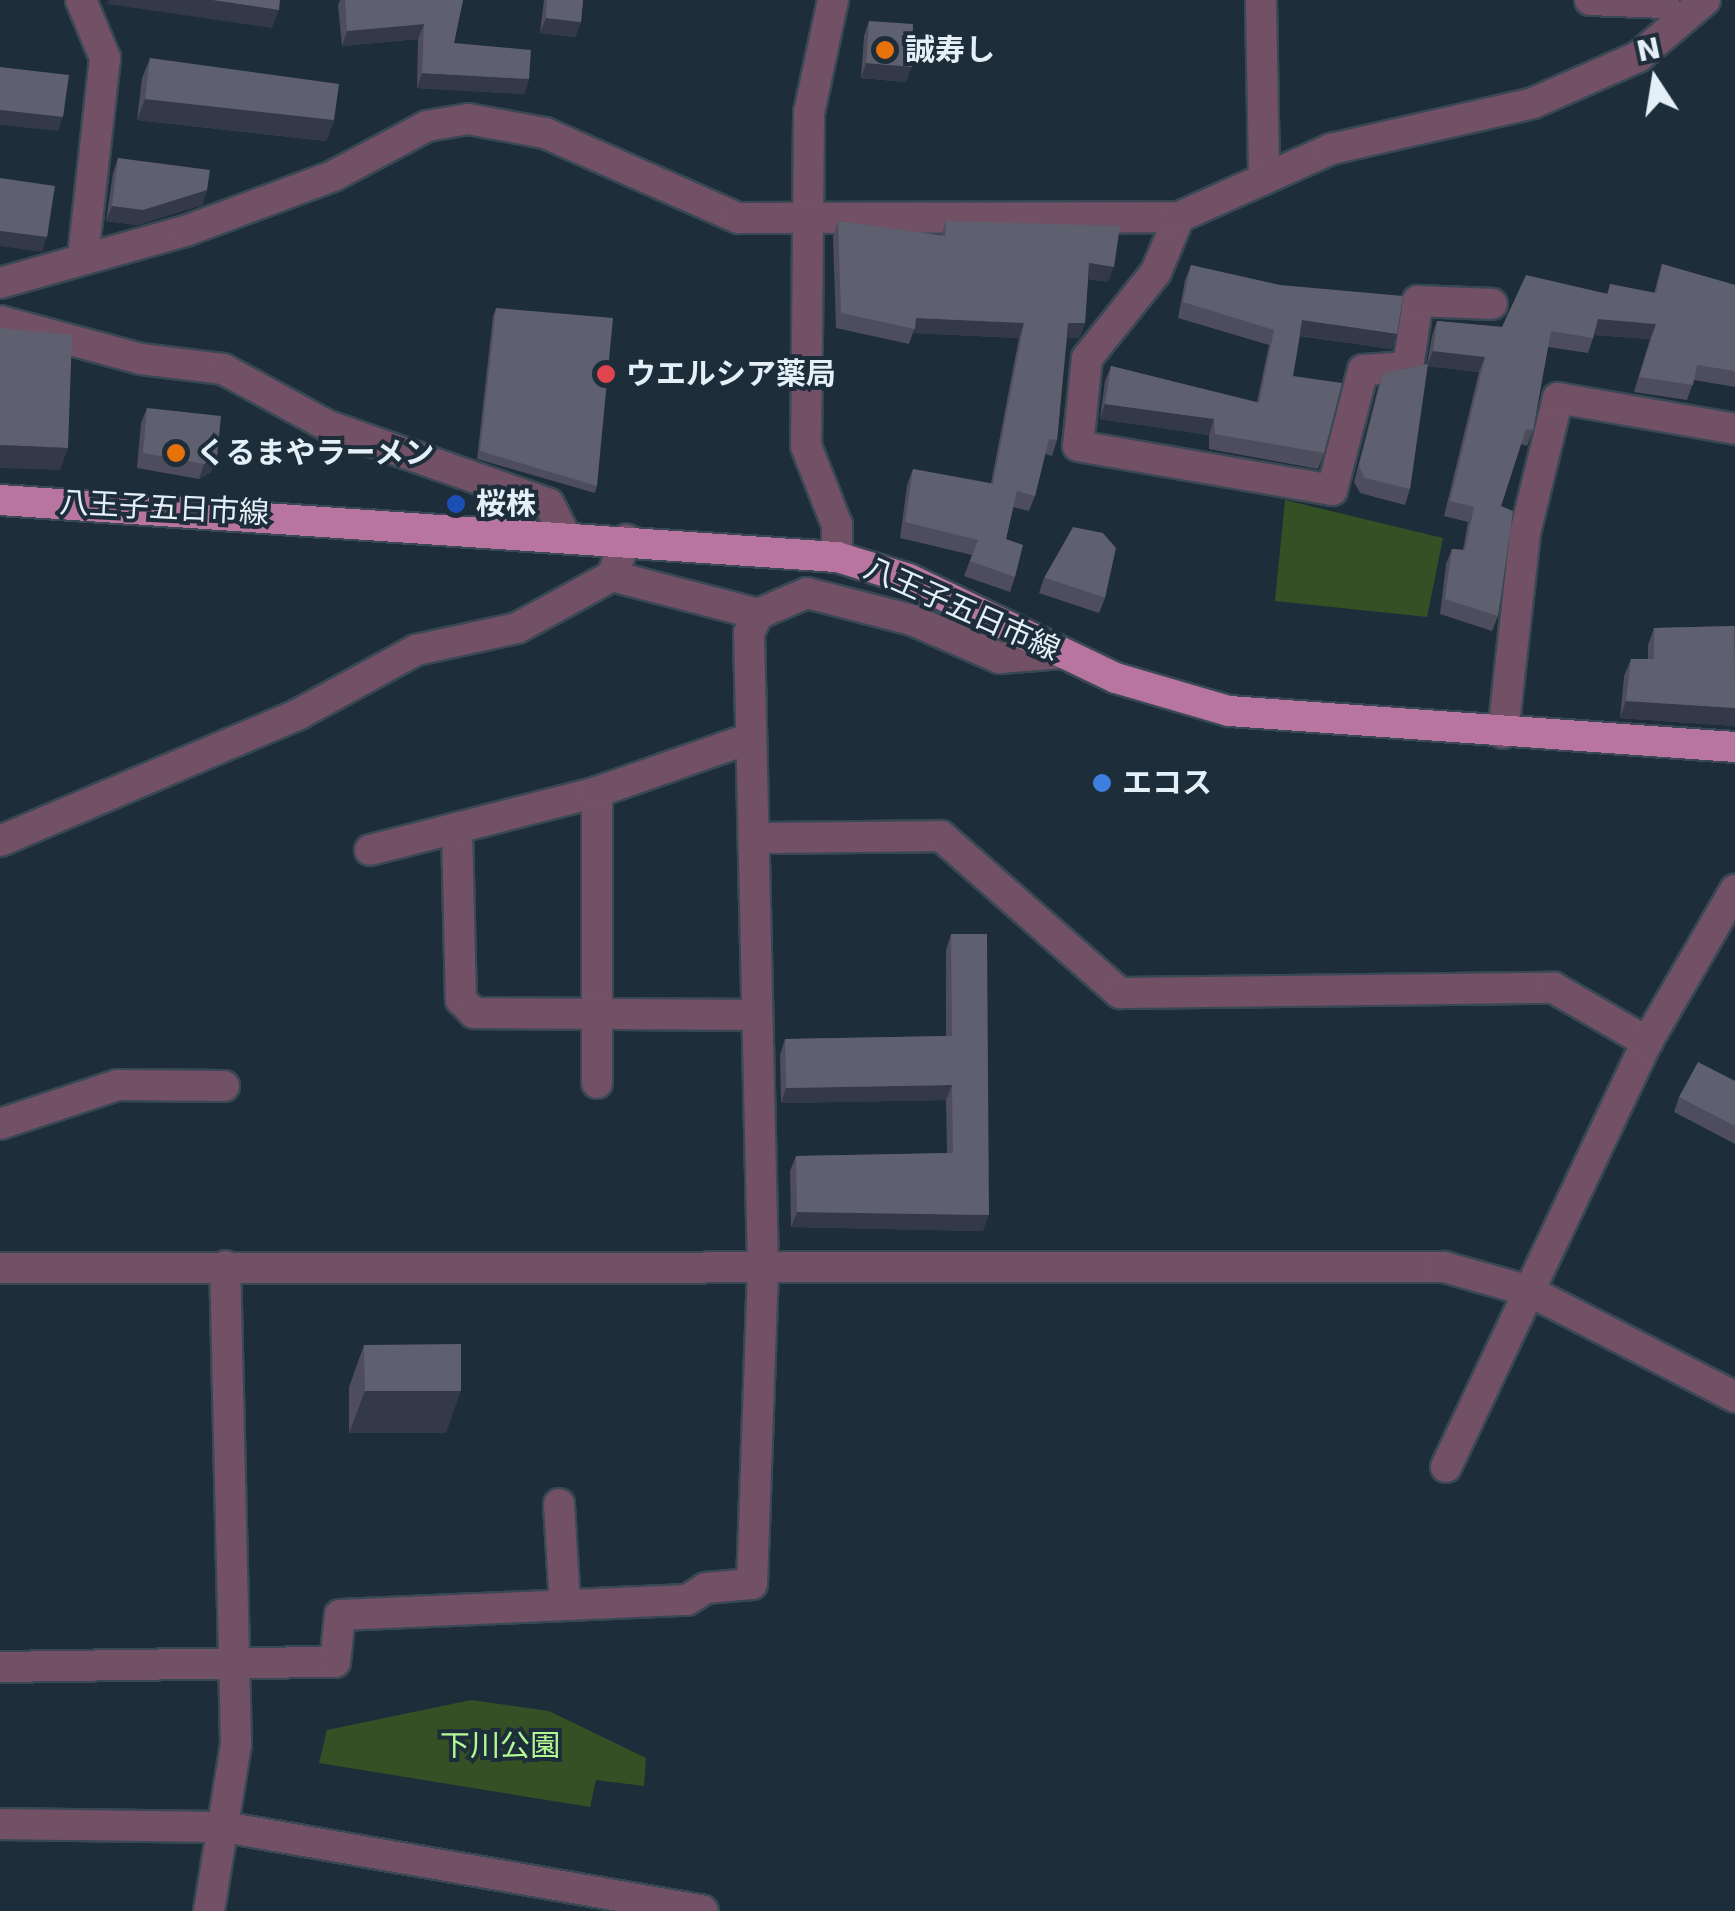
<!DOCTYPE html>
<meta charset="utf-8">
<style>
body{margin:0}
#map{position:relative;width:1735px;height:1911px;overflow:hidden;background:#1d2d3a;font-family:"DejaVu Sans","Noto Sans JP",sans-serif}
div>[style]{position:absolute}
.green>*{inset:0;background:#335125}
.roads{filter:drop-shadow(2px 0 #394854) drop-shadow(-2px 0 #394854) drop-shadow(0 2px #394854) drop-shadow(0 -2px #394854)}
.street>*{height:30px;margin:-15px;padding:0 15px;transform-origin:15px;border-radius:15px;background:#725166}
.primary>*{height:30px;margin:-15px;padding:0 15px;transform-origin:15px;border-radius:15px;background:#b7759f}
.wall>*{inset:0;background:#4d4d5e}
.shaded-wall>*{inset:0;background:#333949}
.building>*{inset:0;background:#5e5f6f}
.dots>*{width:28px;height:28px;translate:-50% -50%;box-sizing:border-box;border:5px solid #1d2d3a;border-radius:50%}
span{translate:-50% -50%;white-space:nowrap;text-align:center;line-height:1.15;-webkit-text-stroke:8px #1d2d3a;paint-order:stroke}
.poi-label{font-size:30px;color:#e4eff7;font-weight:700}
.left{translate:0 -50%;text-align:left}
.street-label{font-size:30px;color:#e4eff7}
.park-label{font-size:30px;color:#b3f894}
.north{position:absolute;left:1605px;top:30px;width:100px;height:100px;-webkit-text-stroke:8px #1d2d3a;paint-order:stroke;rotate:348deg;font-size:28px;font-weight:700;line-height:40px;text-align:center;color:#e4eff7}
.north::after{content:'';display:block;margin:auto;width:35px;height:45px;background:#e4eff7;clip-path:polygon(50% 0,100% 100%,50% 72%,0 100%)}
</style>
<div id="map">
<div class="green">
<div style="clip-path:polygon(1285px 500px,1443px 538px,1427px 617px,1275px 601px)"></div>
<div style="clip-path:polygon(471px 1700px,549px 1711px,646px 1758px,644px 1786px,596px 1780px,590px 1807px,319px 1763px,327px 1730px)"></div>
</div>
<div class="roads">
<div class="street">
<div style="left:81px;top:0;width:63px;rotate:67.5deg"></div>
<div style="left:105px;top:58px;width:200px;rotate:96.3deg"></div>
<div style="left:833px;top:0;width:116px;rotate:102deg"></div>
<div style="left:809px;top:113px;width:333px;rotate:90.5deg"></div>
<div style="left:806px;top:446px;width:85px;rotate:68.6deg"></div>
<div style="left:837px;top:525px;width:32px;rotate:90deg"></div>
<div style="left:1261px;top:0;width:179px;rotate:89deg"></div>
<div style="left:1590px;top:0;width:74px;rotate:2.3deg"></div>
<div style="left:1179px;top:217px;width:60px;rotate:112.7deg"></div>
<div style="left:1156px;top:272px;width:110px;rotate:128.7deg"></div>
<div style="left:1087px;top:358px;width:88px;rotate:95.8deg"></div>
<div style="left:1078px;top:446px;width:258px;rotate:9.8deg"></div>
<div style="left:1332px;top:490px;width:124px;rotate:-75.5deg"></div>
<div style="left:1363px;top:370px;width:45px;rotate:-3.8deg"></div>
<div style="left:1408px;top:367px;width:67px;rotate:-81.4deg"></div>
<div style="left:1418px;top:301px;width:74px;rotate:2.3deg"></div>
<div style="left:0;top:283px;width:195px;rotate:-15.7deg"></div>
<div style="left:188px;top:230px;width:155px;rotate:-20.4deg"></div>
<div style="left:333px;top:176px;width:106px;rotate:-28deg"></div>
<div style="left:427px;top:126px;width:42px;rotate:-9.7deg"></div>
<div style="left:468px;top:119px;width:78px;rotate:10.3deg"></div>
<div style="left:545px;top:133px;width:211px;rotate:23.8deg"></div>
<div style="left:738px;top:218px;width:441px;rotate:-0.1deg"></div>
<div style="left:1179px;top:217px;width:167px;rotate:-24.1deg"></div>
<div style="left:1331px;top:149px;width:207px;rotate:-12.8deg"></div>
<div style="left:1533px;top:103px;width:115px;rotate:-23.7deg"></div>
<div style="left:1638px;top:57px;width:88px;rotate:-40.4deg"></div>
<div style="left:0;top:321px;width:146px;rotate:15.1deg"></div>
<div style="left:141px;top:359px;width:83px;rotate:7deg"></div>
<div style="left:223px;top:369px;width:119px;rotate:28.5deg"></div>
<div style="left:328px;top:426px;width:234px;rotate:19.4deg"></div>
<div style="left:549px;top:504px;width:35px;rotate:63deg"></div>
<div style="left:612px;top:576px;width:151px;rotate:14.6deg"></div>
<div style="left:1503px;top:733px;width:201px;rotate:-83.7deg"></div>
<div style="left:1525px;top:533px;width:139px;rotate:-76.3deg"></div>
<div style="left:1558px;top:398px;width:180px;rotate:9.9deg"></div>
<div style="left:597px;top:792px;width:291px;rotate:90deg"></div>
<div style="left:457px;top:828px;width:172px;rotate:88.7deg"></div>
<div style="left:461px;top:1000px;width:18px;rotate:45deg"></div>
<div style="left:474px;top:1013px;width:281px;rotate:0.4deg"></div>
<div style="left:757px;top:838px;width:184px;rotate:-0.6deg"></div>
<div style="left:941px;top:836px;width:238px;rotate:41.3deg"></div>
<div style="left:1120px;top:993px;width:434px;rotate:-0.7deg"></div>
<div style="left:1554px;top:988px;width:108px;rotate:30.1deg"></div>
<div style="left:0;top:841px;width:323px;rotate:-23deg"></div>
<div style="left:297px;top:715px;width:136px;rotate:-28.6deg"></div>
<div style="left:416px;top:650px;width:103px;rotate:-12.3deg"></div>
<div style="left:517px;top:628px;width:108px;rotate:-28.7deg"></div>
<div style="left:612px;top:576px;width:39px;rotate:-69deg"></div>
<div style="left:370px;top:850px;width:234px;rotate:-14.3deg"></div>
<div style="left:597px;top:792px;width:163px;rotate:-19.3deg"></div>
<div style="left:0;top:1124px;width:123px;rotate:-18.4deg"></div>
<div style="left:117px;top:1085px;width:107px;rotate:0.5deg"></div>
<div style="left:0;top:1268px;width:1444px;rotate:-0.04deg"></div>
<div style="left:1444px;top:1267px;width:88px;rotate:15.8deg"></div>
<div style="left:1529px;top:1291px;width:232px;rotate:27.2deg"></div>
<div style="left:1446px;top:1467px;width:470px;rotate:-64.7deg"></div>
<div style="left:1647px;top:1042px;width:176px;rotate:-59.9deg"></div>
<div style="left:559px;top:1504px;width:101px;rotate:86.6deg"></div>
<div style="left:0;top:1667px;width:335px;rotate:-0.9deg"></div>
<div style="left:335px;top:1662px;width:47px;rotate:-83.9deg"></div>
<div style="left:340px;top:1615px;width:347px;rotate:-2.5deg"></div>
<div style="left:687px;top:1600px;width:22px;rotate:-32deg"></div>
<div style="left:706px;top:1588px;width:46px;rotate:-5deg"></div>
<div style="left:752px;top:1584px;width:316px;rotate:-88deg"></div>
<div style="left:763px;top:1268px;width:635px;rotate:-91.26deg"></div>
<div style="left:749px;top:633px;width:21px;rotate:-65deg"></div>
<div style="left:758px;top:614px;width:53px;rotate:-23.2deg"></div>
<div style="left:807px;top:593px;width:108px;rotate:14.4deg"></div>
<div style="left:912px;top:620px;width:96px;rotate:23.4deg"></div>
<div style="left:1000px;top:658px;width:62px;rotate:-4.6deg"></div>
<div style="left:0;top:1824px;width:224px;rotate:0.8deg"></div>
<div style="left:224px;top:1827px;width:486px;rotate:9.9deg"></div>
<div style="left:209px;top:1911px;width:169px;rotate:-80.8deg"></div>
<div style="left:236px;top:1744px;width:478px;rotate:-91.3deg"></div>
</div>
<div class="primary">
<div style="left:0;top:500px;width:839px;rotate:3.9deg"></div>
<div style="left:837px;top:557px;width:75px;rotate:17deg"></div>
<div style="left:909px;top:579px;width:229px;rotate:25.6deg"></div>
<div style="left:1116px;top:678px;width:118px;rotate:16.3deg"></div>
<div style="left:1229px;top:711px;width:507px;rotate:4.07deg"></div>
</div>
</div>
<div class="wall">
<div style="clip-path:polygon(340px 0,463px 0,454px 43px,529px 79px,524px 94px,417px 88px,418px 39px,342px 46px,338px 5px)"></div>
<div style="clip-path:polygon(544px 0,583px 0,581px 22px,575px 37px,540px 33px)"></div>
<div style="clip-path:polygon(869px 21px,906px 82px,861px 78px,864px 36px)"></div>
<div style="clip-path:polygon(150px 58px,334px 120px,326px 141px,137px 120px,142px 78px)"></div>
<div style="clip-path:polygon(118px 158px,207px 190px,202px 205px,137px 225px,106px 221px,113px 173px)"></div>
<div style="clip-path:polygon(838px 221px,941px 236px,946px 221px,1108px 282px,1088px 279px,1085px 323px,1079px 338px,1067px 338px,1057px 440px,1052px 456px,1045px 454px,1035px 496px,1029px 511px,1013px 507px,1006px 539px,1015px 577px,1010px 592px,964px 576px,972px 555px,900px 538px,907px 485px,913px 469px,991px 483px,1019px 338px,913px 333px,909px 344px,836px 328px,833px 237px)"></div>
<div style="clip-path:polygon(1662px 264px,1735px 285px,1735px 387px,1694px 380px,1687px 400px,1634px 392px,1650px 339px,1594px 335px,1588px 353px,1548px 347px,1533px 430px,1527px 446px,1521px 444px,1501px 506px,1498px 616px,1492px 631px,1440px 614px,1446px 564px,1452px 549px,1463px 550px,1468px 522px,1444px 516px,1479px 372px,1427px 366px,1410px 489px,1405px 505px,1360px 493px,1354px 482px,1378px 388px,1383px 373px,1427px 364px,1432px 336px,1437px 321px,1502px 327px,1607px 294px,1610px 284px,1654px 293px)"></div>
<div style="clip-path:polygon(1191px 265px,1392px 349px,1300px 336px,1293px 376px,1324px 453px,1318px 469px,1209px 449px,1209px 435px,1100px 419px,1105px 381px,1111px 366px,1257px 402px,1269px 345px,1178px 318px,1185px 280px)"></div>
<div style="clip-path:polygon(496px 308px,597px 486px,595px 493px,477px 459px,493px 316px)"></div>
<div style="clip-path:polygon(147px 408px,217px 457px,211px 472px,199px 479px,137px 468px,141px 423px)"></div>
<div style="clip-path:polygon(1044px 578px,1105px 598px,1099px 613px,1039px 593px)"></div>
<div style="clip-path:polygon(1735px 626px,1735px 726px,1620px 718px,1624px 676px,1631px 659px,1648px 659px,1648px 645px,1654px 628px)"></div>
<div style="clip-path:polygon(951px 934px,983px 1231px,791px 1227px,790px 1171px,796px 1156px,947px 1153px,946px 1100px,781px 1103px,780px 1055px,785px 1039px,946px 1036px,946px 950px)"></div>
<div style="clip-path:polygon(1735px 1081px,1735px 1144px,1674px 1112px,1679px 1097px)"></div>
<div style="clip-path:polygon(364px 1345px,446px 1433px,349px 1433px,349px 1387px)"></div>
</div>
<div class="shaded-wall">
<div style="clip-path:polygon(109px 0,212px 0,279px 10px,272px 28px,107px 4px)"></div>
<div style="clip-path:polygon(546px 18px,581px 22px,575px 37px,540px 33px)"></div>
<div style="clip-path:polygon(424px 24px,418px 39px,342px 46px,347px 31px)"></div>
<div style="clip-path:polygon(866px 63px,912px 67px,906px 82px,861px 78px)"></div>
<div style="clip-path:polygon(422px 73px,529px 79px,524px 94px,417px 88px)"></div>
<div style="clip-path:polygon(145px 99px,334px 120px,326px 141px,137px 120px)"></div>
<div style="clip-path:polygon(0 110px,63px 117px,58px 131px,0 125px)"></div>
<div style="clip-path:polygon(207px 190px,202px 205px,137px 225px,106px 221px,112px 206px)"></div>
<div style="clip-path:polygon(0 231px,47px 237px,42px 252px,0 246px)"></div>
<div style="clip-path:polygon(1089px 263px,1114px 267px,1108px 282px,1083px 278px)"></div>
<div style="clip-path:polygon(916px 318px,1024px 323px,1019px 338px,913px 333px)"></div>
<div style="clip-path:polygon(1598px 319px,1656px 324px,1650px 339px,1593px 335px)"></div>
<div style="clip-path:polygon(1302px 320px,1397px 334px,1392px 349px,1297px 335px)"></div>
<div style="clip-path:polygon(1068px 323px,1085px 323px,1079px 338px,1063px 338px)"></div>
<div style="clip-path:polygon(1433px 351px,1485px 357px,1479px 372px,1427px 366px)"></div>
<div style="clip-path:polygon(1105px 404px,1214px 419px,1209px 435px,1100px 419px)"></div>
<div style="clip-path:polygon(0 445px,68px 448px,60px 470px,0 468px)"></div>
<div style="clip-path:polygon(217px 457px,211px 472px,199px 479px,204px 464px)"></div>
<div style="clip-path:polygon(1626px 701px,1735px 708px,1735px 726px,1620px 718px)"></div>
<div style="clip-path:polygon(952px 1085px,946px 1100px,781px 1103px,786px 1088px)"></div>
<div style="clip-path:polygon(797px 1212px,989px 1215px,983px 1231px,791px 1227px)"></div>
<div style="clip-path:polygon(365px 1391px,461px 1391px,446px 1433px,349px 1433px)"></div>
</div>
<div class="building">
<div style="clip-path:polygon(212px 0,280px 0,279px 10px)"></div>
<div style="clip-path:polygon(345px 0,463px 0,454px 43px,531px 50px,529px 79px,422px 73px,424px 24px,347px 31px)"></div>
<div style="clip-path:polygon(547px 0,583px 0,581px 22px,546px 18px)"></div>
<div style="clip-path:polygon(869px 21px,913px 24px,912px 67px,866px 63px)"></div>
<div style="clip-path:polygon(150px 58px,339px 84px,334px 120px,145px 99px)"></div>
<div style="clip-path:polygon(0 67px,69px 75px,63px 117px,0 110px)"></div>
<div style="clip-path:polygon(118px 158px,210px 170px,207px 190px,143px 210px,112px 206px)"></div>
<div style="clip-path:polygon(0 178px,55px 186px,47px 237px,0 231px)"></div>
<div style="clip-path:polygon(838px 221px,945px 236px,946px 221px,1120px 226px,1114px 267px,1089px 263px,1085px 323px,1068px 323px,1057px 440px,1049px 439px,1035px 496px,1017px 491px,1006px 539px,1023px 545px,1015px 577px,970px 561px,978px 540px,905px 522px,913px 469px,993px 484px,1024px 323px,916px 318px,915px 329px,841px 313px)"></div>
<div style="clip-path:polygon(1662px 264px,1735px 285px,1735px 371px,1697px 365px,1693px 385px,1639px 377px,1656px 324px,1598px 319px,1593px 338px,1551px 331px,1533px 430px,1526px 429px,1501px 506px,1513px 511px,1498px 616px,1445px 599px,1452px 549px,1465px 550px,1474px 507px,1450px 501px,1485px 357px,1433px 351px,1437px 321px,1502px 327px,1526px 275px,1608px 294px,1610px 284px,1656px 293px)"></div>
<div style="clip-path:polygon(1191px 265px,1280px 285px,1403px 296px,1397px 334px,1302px 320px,1293px 376px,1342px 383px,1324px 453px,1215px 434px,1214px 419px,1105px 404px,1111px 366px,1259px 403px,1274px 330px,1183px 302px)"></div>
<div style="clip-path:polygon(496px 308px,613px 318px,597px 486px,480px 451px)"></div>
<div style="clip-path:polygon(0 328px,72px 335px,68px 448px,0 445px)"></div>
<div style="clip-path:polygon(1428px 364px,1410px 489px,1365px 478px,1359px 466px,1383px 373px)"></div>
<div style="clip-path:polygon(147px 408px,221px 416px,217px 457px,204px 464px,143px 453px)"></div>
<div style="clip-path:polygon(1073px 527px,1103px 533px,1116px 548px,1105px 598px,1044px 578px)"></div>
<div style="clip-path:polygon(1734px 626px,1735px 708px,1626px 701px,1631px 659px,1654px 659px,1654px 628px)"></div>
<div style="clip-path:polygon(951px 934px,987px 934px,989px 1215px,797px 1212px,796px 1156px,953px 1153px,952px 1085px,786px 1088px,785px 1039px,952px 1036px)"></div>
<div style="clip-path:polygon(1698px 1062px,1735px 1081px,1735px 1126px,1679px 1097px)"></div>
<div style="clip-path:polygon(461px 1344px,461px 1391px,365px 1391px,364px 1345px)"></div>
</div>
<div class="dots">
<div style="left:885px;top:50px;background:#e8710a"></div>
<div style="left:606px;top:374px;background:#e0444e"></div>
<div style="left:176px;top:453px;background:#e8710a"></div>
<div style="left:456px;top:504px;background:#1a4fb4"></div>
<div style="left:1102px;top:783px;background:#3f7fe0"></div>
</div>
<div class="poi-label">
<span class="left" style="left:905px;top:50px">誠寿し</span>
<span class="left" style="left:626px;top:374px">ウエルシア薬局</span>
<span class="left" style="left:196px;top:453px">くるまやラーメン</span>
<span class="left" style="left:476px;top:504px">桜株</span>
<span class="left" style="left:1122px;top:783px">エコス</span>
</div>
<div class="street-label">
<span style="left:164px;top:508px;rotate:3deg">八王子五日市線</span>
<span style="left:962px;top:609px;rotate:24deg">八王子五日市線</span>
</div>
<div class="park-label">
<span style="left:500px;top:1746px">下川公園</span>
</div>
<div class="north">N</div>
</div>
